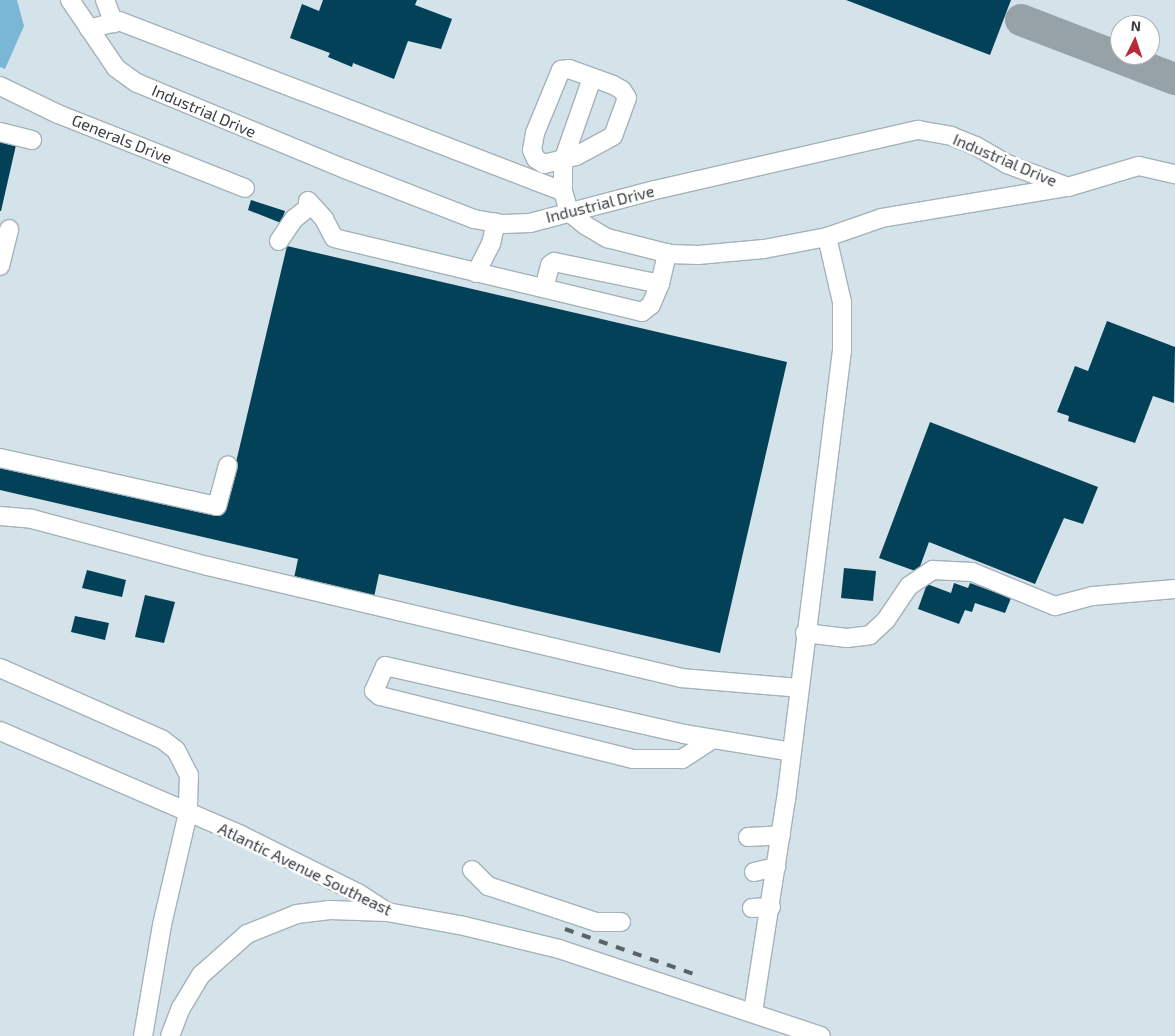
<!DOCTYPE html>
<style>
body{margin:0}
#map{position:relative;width:1175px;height:1036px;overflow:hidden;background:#d4e2e9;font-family:"Exo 2",sans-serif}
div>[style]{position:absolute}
.green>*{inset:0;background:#7ab7d6}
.taxiway>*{height:32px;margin:-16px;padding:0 16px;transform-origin:16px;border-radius:16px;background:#97a2a8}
.building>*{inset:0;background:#024158}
.roads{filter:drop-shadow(1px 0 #a4b2b9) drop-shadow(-1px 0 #a4b2b9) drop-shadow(0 1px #a4b2b9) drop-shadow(0 -1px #a4b2b9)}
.minor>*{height:18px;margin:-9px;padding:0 9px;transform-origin:9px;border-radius:9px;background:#fff}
.rail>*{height:4px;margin-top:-2px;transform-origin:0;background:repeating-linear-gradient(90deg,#5a6266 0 9px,transparent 0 18px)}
span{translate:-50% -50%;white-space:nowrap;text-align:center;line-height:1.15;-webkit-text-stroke:5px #fff;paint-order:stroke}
.street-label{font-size:16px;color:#373d40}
.north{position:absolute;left:1110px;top:15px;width:50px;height:50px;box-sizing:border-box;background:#fff;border:1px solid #afb1b3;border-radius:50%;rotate:4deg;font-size:14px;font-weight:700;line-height:20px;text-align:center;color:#373d40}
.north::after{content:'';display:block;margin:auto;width:18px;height:22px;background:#ba2938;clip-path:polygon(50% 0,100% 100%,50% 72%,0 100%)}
</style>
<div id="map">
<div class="green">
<div style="clip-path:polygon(0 0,17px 0,24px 26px,5px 69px,0 67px)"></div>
</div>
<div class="taxiway">
<div style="left:1021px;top:20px;width:165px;rotate:21deg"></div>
</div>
<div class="building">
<div style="clip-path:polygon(323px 0,417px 0,415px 5px,452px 19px,441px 49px,408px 41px,394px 79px,353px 63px,352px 67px,328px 57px,330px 53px,290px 38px,302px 4px,319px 11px)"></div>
<div style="clip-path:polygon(846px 0,1011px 0,990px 55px)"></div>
<div style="clip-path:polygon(0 142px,16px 145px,1px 211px,0 211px)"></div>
<div style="clip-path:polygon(251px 200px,285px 211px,281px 223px,248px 210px)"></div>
<div style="clip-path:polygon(287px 246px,787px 362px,720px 653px,379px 574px,374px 597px,294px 578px,298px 559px,0 490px,0 461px,224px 513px)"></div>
<div style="clip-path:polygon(1107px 321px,1175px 347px,1174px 403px,1153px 396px,1135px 443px,1068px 421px,1069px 416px,1057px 412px,1075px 366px,1088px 371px)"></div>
<div style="clip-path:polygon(930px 422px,1098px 487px,1083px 524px,1064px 518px,1035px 584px,929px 542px,918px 572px,879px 558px)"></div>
<div style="clip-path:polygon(844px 568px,876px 571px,873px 601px,841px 598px)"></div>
<div style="clip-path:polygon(87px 570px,126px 580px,122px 597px,82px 588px)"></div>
<div style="clip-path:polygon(954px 583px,968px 588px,970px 583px,1011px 598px,1005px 613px,975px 603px,972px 612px,965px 610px,959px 624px,918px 609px,927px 584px,951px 593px)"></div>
<div style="clip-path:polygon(145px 595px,175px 602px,164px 643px,135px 637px)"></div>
<div style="clip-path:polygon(75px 616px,109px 623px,105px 640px,71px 632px)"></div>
</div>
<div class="roads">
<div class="minor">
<div style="left:70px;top:0;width:82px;rotate:55.9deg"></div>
<div style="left:116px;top:68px;width:26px;rotate:36deg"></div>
<div style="left:137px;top:83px;width:225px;rotate:22.5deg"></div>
<div style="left:345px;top:169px;width:138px;rotate:21.2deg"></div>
<div style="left:474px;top:219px;width:29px;rotate:10deg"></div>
<div style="left:503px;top:224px;width:27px;rotate:-2deg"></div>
<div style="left:530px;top:223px;width:129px;rotate:-14.8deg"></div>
<div style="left:655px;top:190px;width:270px;rotate:-12.9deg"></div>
<div style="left:918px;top:130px;width:34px;rotate:10deg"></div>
<div style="left:951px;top:136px;width:27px;rotate:22deg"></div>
<div style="left:976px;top:146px;width:36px;rotate:30deg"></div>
<div style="left:1007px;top:164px;width:65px;rotate:20.7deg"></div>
<div style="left:1068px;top:187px;width:74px;rotate:-16.5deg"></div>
<div style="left:1139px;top:166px;width:37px;rotate:13deg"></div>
<div style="left:105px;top:0;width:25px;rotate:69deg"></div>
<div style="left:89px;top:29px;width:31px;rotate:-15deg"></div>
<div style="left:119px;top:21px;width:475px;rotate:21deg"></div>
<div style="left:563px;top:191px;width:22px;rotate:74deg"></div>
<div style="left:569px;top:212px;width:21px;rotate:39deg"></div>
<div style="left:585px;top:225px;width:26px;rotate:31deg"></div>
<div style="left:607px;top:238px;width:65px;rotate:14.3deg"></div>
<div style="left:670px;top:254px;width:28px;rotate:2deg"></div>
<div style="left:698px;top:255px;width:66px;rotate:-5.2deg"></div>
<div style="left:764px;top:249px;width:64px;rotate:-10.8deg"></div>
<div style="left:827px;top:237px;width:58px;rotate:-19.1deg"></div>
<div style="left:882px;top:218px;width:188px;rotate:-9.5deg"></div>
<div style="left:569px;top:69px;width:47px;rotate:20deg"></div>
<div style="left:613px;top:85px;width:10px;rotate:29deg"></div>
<div style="left:622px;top:90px;width:9px;rotate:58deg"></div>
<div style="left:627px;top:98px;width:40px;rotate:110.2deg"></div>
<div style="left:613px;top:136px;width:42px;rotate:151.6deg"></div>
<div style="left:576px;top:156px;width:33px;rotate:166deg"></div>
<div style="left:544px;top:164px;width:9px;rotate:-148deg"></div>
<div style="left:536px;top:159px;width:10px;rotate:-114deg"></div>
<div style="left:532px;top:150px;width:17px;rotate:-80deg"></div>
<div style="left:535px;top:133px;width:68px;rotate:-67.6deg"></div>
<div style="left:561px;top:70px;width:8px;rotate:-7deg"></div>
<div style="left:0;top:86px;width:64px;rotate:25.8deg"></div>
<div style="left:58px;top:114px;width:201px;rotate:21.6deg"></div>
<div style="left:0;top:132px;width:33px;rotate:14deg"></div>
<div style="left:563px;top:191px;width:30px;rotate:-90deg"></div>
<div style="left:563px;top:161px;width:88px;rotate:-70.7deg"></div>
<div style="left:308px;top:201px;width:24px;rotate:48deg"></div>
<div style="left:324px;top:219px;width:21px;rotate:62deg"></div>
<div style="left:334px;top:238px;width:317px;rotate:13.5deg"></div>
<div style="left:642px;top:312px;width:11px;rotate:-38deg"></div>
<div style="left:651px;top:305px;width:23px;rotate:-67deg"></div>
<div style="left:660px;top:284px;width:32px;rotate:-77deg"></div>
<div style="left:279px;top:241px;width:27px;rotate:-56deg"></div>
<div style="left:294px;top:219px;width:14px;rotate:-39deg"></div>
<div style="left:0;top:266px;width:38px;rotate:-76deg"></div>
<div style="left:476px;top:273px;width:33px;rotate:-63deg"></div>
<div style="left:491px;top:244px;width:22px;rotate:-77deg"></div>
<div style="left:544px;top:288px;width:24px;rotate:-75deg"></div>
<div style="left:550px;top:265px;width:5px;rotate:-37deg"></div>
<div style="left:554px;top:262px;width:108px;rotate:11.7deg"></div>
<div style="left:0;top:458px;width:222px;rotate:12.5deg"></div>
<div style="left:217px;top:506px;width:42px;rotate:-75deg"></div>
<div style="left:0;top:516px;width:32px;rotate:5deg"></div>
<div style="left:32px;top:519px;width:182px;rotate:15deg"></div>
<div style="left:208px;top:566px;width:486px;rotate:13.3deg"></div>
<div style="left:681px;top:678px;width:118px;rotate:4.8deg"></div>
<div style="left:805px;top:633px;width:42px;rotate:6.8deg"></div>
<div style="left:847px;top:638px;width:23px;rotate:-7deg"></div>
<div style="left:870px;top:635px;width:22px;rotate:-43deg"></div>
<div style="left:886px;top:620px;width:41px;rotate:-55.9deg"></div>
<div style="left:909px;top:586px;width:29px;rotate:-34deg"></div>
<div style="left:933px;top:570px;width:39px;rotate:3deg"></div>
<div style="left:972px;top:572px;width:90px;rotate:22.3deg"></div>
<div style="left:1055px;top:606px;width:39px;rotate:-15deg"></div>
<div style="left:1093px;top:596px;width:82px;rotate:-4.9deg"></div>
<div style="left:0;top:668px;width:178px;rotate:23.8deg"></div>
<div style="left:163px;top:740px;width:16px;rotate:38deg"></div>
<div style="left:176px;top:750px;width:28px;rotate:63deg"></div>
<div style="left:189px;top:775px;width:38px;rotate:92deg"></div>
<div style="left:188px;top:813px;width:115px;rotate:103.1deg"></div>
<div style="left:162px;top:925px;width:113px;rotate:99.7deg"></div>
<div style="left:0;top:731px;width:262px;rotate:23.3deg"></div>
<div style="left:241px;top:835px;width:131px;rotate:26.4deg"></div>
<div style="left:358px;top:893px;width:35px;rotate:33deg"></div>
<div style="left:387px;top:912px;width:78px;rotate:10.3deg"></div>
<div style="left:464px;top:926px;width:98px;rotate:13.6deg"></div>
<div style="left:559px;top:949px;width:276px;rotate:18.4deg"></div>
<div style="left:713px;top:739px;width:37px;rotate:147deg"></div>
<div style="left:682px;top:759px;width:49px;rotate:180deg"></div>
<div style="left:633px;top:759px;width:261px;rotate:-166deg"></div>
<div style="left:380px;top:696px;width:8px;rotate:-140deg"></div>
<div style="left:374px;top:691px;width:27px;rotate:-66deg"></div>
<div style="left:385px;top:666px;width:307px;rotate:12.8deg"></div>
<div style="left:684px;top:734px;width:109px;rotate:9.5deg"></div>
<div style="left:748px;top:837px;width:33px;rotate:-3deg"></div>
<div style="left:472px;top:870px;width:23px;rotate:45deg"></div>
<div style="left:488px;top:886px;width:114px;rotate:18.4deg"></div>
<div style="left:596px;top:922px;width:25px"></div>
<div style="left:754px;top:872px;width:23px;rotate:-13deg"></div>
<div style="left:752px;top:908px;width:19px;rotate:-3deg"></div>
<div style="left:753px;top:1012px;width:215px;rotate:-81.2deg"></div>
<div style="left:786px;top:800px;width:452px;rotate:-82.9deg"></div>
<div style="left:842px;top:351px;width:49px;rotate:-90deg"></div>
<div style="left:842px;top:302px;width:67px;rotate:-103deg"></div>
<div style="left:170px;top:1036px;width:30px;rotate:-69deg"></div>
<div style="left:181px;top:1008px;width:39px;rotate:-59deg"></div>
<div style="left:201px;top:975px;width:62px;rotate:-41.7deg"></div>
<div style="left:247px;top:934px;width:54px;rotate:-21.8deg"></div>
<div style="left:297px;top:914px;width:33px;rotate:-7deg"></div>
<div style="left:330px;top:910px;width:57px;rotate:2deg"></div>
</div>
</div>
<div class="rail">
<div style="left:565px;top:929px;width:139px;rotate:19.3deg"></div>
</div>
<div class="street-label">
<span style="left:204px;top:111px;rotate:23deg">Industrial Drive</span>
<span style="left:122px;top:139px;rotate:22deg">Generals Drive</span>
<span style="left:1005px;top:160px;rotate:23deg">Industrial Drive</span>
<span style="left:600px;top:204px;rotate:-14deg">Industrial Drive</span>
<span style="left:305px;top:869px;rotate:26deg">Atlantic Avenue Southeast</span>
</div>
<div class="north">N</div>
</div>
